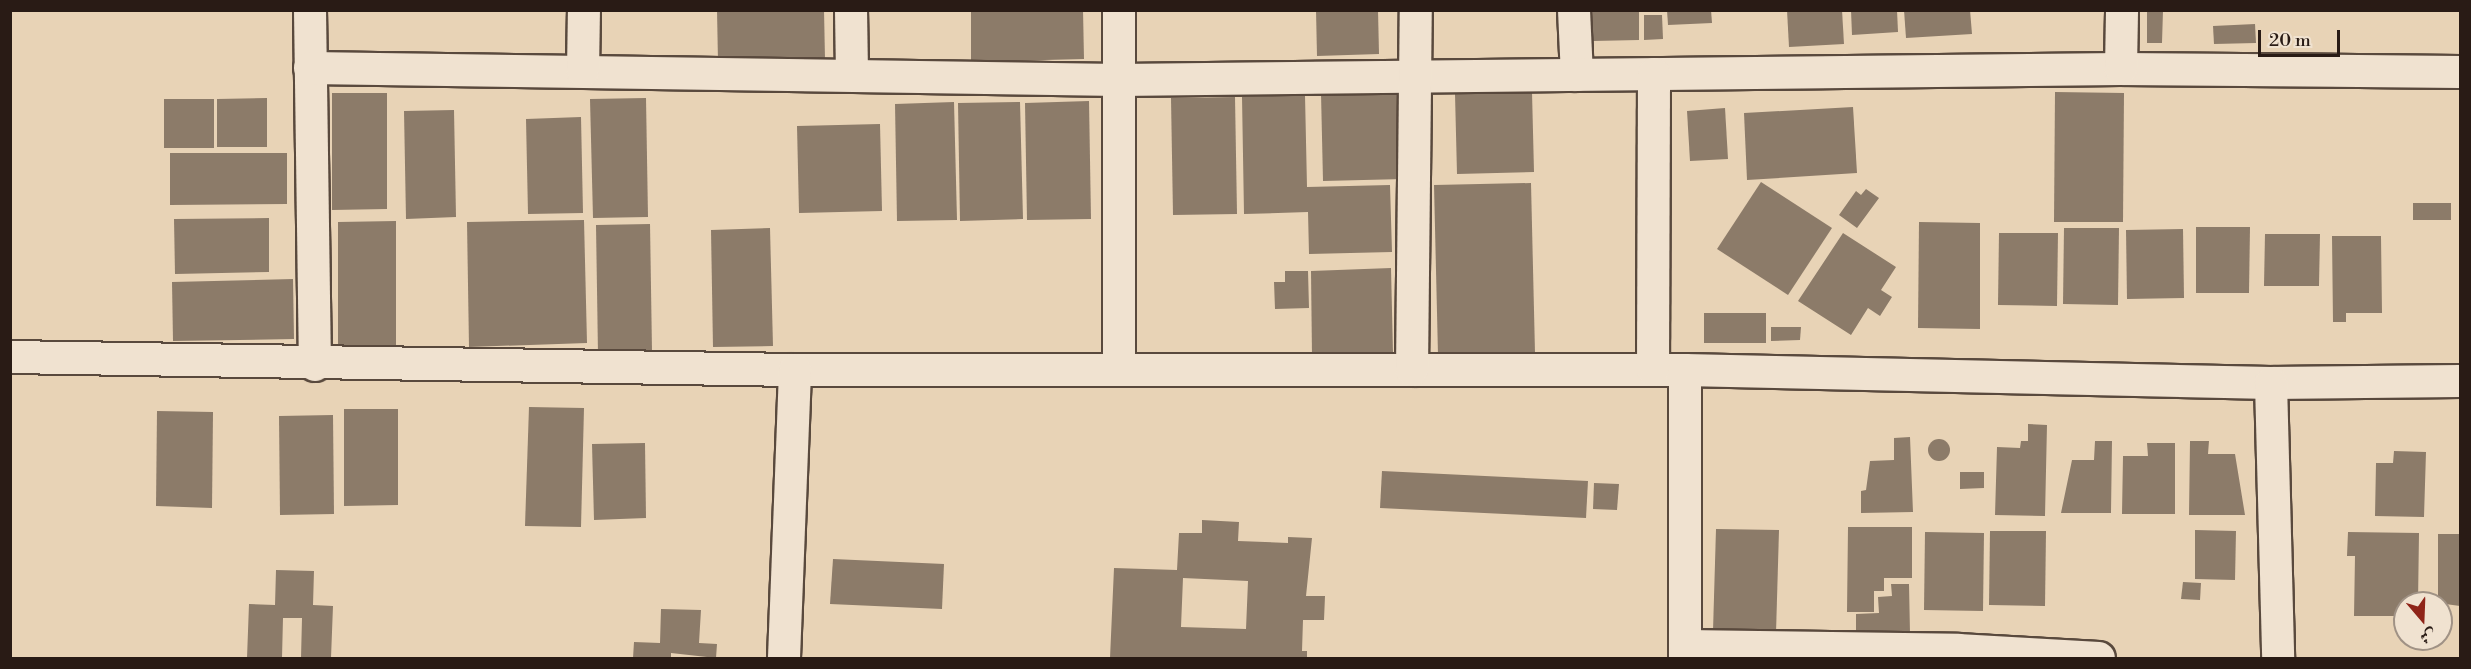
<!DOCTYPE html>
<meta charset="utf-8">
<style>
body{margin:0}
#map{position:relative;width:2471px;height:669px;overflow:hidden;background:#e8d3b6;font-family:"Libre Bodoni",Amiri,serif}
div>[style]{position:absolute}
.building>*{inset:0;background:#8c7b69}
.round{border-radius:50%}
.roads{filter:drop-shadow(2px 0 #59493d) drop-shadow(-2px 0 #59493d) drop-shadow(0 2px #59493d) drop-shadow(0 -2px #59493d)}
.minor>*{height:32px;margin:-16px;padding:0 16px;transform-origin:16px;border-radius:16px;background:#f0e2d0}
span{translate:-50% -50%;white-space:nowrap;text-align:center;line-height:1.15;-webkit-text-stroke:4.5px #f0e2d0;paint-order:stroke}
.frame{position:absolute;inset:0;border:12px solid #291b15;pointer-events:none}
.north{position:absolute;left:2393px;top:591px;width:60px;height:60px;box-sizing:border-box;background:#f0e2d0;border:2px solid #a09285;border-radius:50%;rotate:161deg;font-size:16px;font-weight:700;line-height:24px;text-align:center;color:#291b15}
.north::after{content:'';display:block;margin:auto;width:21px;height:27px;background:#8f2418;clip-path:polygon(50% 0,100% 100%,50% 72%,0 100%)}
.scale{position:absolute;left:2258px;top:30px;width:82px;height:27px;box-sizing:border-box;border:3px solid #291b15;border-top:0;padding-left:8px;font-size:18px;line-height:21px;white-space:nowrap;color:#291b15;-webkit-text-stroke:4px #f0e2d0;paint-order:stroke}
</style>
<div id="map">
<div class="building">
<div style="clip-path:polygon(717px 10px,824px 10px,825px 59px,718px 62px)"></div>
<div style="clip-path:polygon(971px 10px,1083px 10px,1084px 59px,971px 62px)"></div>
<div style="clip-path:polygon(1316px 10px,1378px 10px,1379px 54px,1317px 56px)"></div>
<div style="clip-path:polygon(1592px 10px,1639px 10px,1639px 40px,1593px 41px)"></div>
<div style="clip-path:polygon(1667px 10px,1711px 10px,1712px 23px,1668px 25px)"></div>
<div style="clip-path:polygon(1787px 10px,1842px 10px,1844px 44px,1789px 47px)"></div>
<div style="clip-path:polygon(1851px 10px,1897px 10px,1898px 32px,1852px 35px)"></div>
<div style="clip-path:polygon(1904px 10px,1970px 10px,1972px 34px,1906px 38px)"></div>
<div style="clip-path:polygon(2147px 10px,2163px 10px,2162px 43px,2147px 43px)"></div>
<div style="clip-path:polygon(1644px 15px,1662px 15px,1663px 39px,1644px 40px)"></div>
<div style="clip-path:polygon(2255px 24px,2256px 43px,2214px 44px,2213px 26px)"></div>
<div style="clip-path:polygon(1403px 92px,1404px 179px,1323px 181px,1321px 93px)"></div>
<div style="clip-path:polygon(1532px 92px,1534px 172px,1457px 174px,1455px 94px)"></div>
<div style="clip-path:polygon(2055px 92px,2124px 93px,2123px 222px,2054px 222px)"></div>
<div style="clip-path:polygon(332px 93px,387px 93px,387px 209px,332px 210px)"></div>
<div style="clip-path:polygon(1305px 95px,1307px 187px,1390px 185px,1392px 252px,1309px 254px,1308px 212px,1244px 214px,1242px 97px)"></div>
<div style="clip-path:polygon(1235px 97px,1237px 214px,1173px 215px,1171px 98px)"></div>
<div style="clip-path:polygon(267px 98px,267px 147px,217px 147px,217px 99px)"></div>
<div style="clip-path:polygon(646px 98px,648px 217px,593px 218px,590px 99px)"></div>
<div style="clip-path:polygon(164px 99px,214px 99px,214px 148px,164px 148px)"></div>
<div style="clip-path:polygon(1089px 101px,1091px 219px,1027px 220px,1025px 103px)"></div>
<div style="clip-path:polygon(954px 102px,957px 220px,897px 221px,895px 104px)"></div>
<div style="clip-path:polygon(1020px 102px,1023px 219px,960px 221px,958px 103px)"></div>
<div style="clip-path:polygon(1853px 107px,1857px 173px,1747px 180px,1744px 113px)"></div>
<div style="clip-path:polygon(1725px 108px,1728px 159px,1690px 161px,1687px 111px)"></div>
<div style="clip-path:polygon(454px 110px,456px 217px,406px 219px,404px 111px)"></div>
<div style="clip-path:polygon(581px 117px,583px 213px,528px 214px,526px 119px)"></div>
<div style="clip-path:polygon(880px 124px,882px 211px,799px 213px,797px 126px)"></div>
<div style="clip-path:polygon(170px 153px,287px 153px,287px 204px,170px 205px)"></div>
<div style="clip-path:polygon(1761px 182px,1832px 228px,1788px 295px,1717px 249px)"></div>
<div style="clip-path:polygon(1531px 183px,1535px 353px,1438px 355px,1434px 185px)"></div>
<div style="clip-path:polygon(1866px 189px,1879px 198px,1857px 228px,1839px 215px,1856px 191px,1861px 195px)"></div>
<div style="clip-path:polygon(2413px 203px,2451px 203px,2451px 220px,2413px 220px)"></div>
<div style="clip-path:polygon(269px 218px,269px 272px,175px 274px,174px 219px)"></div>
<div style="clip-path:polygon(584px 220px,587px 343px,469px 347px,467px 222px)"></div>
<div style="clip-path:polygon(396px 221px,396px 345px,338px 345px,338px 222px)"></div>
<div style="clip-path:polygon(1919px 222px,1980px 223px,1980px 329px,1918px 328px)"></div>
<div style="clip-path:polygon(650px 224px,652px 352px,598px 354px,596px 225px)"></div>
<div style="clip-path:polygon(2196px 227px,2250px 227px,2249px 293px,2196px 293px)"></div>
<div style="clip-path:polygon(770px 228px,773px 346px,713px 347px,711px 230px)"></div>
<div style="clip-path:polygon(2064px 228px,2119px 228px,2118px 305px,2063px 304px)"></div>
<div style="clip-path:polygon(2183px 229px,2184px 298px,2127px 299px,2126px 230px)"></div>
<div style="clip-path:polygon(1843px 233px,1896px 267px,1881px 290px,1892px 297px,1880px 316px,1868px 308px,1851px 335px,1798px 301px)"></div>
<div style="clip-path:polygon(1999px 233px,2058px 233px,2057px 306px,1998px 305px)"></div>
<div style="clip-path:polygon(2265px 234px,2320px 234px,2319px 286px,2264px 286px)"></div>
<div style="clip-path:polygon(2332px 236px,2381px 236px,2382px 313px,2346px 313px,2346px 322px,2333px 322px)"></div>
<div style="clip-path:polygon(1391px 268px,1393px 354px,1312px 356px,1311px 271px)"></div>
<div style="clip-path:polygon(1285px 271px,1308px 271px,1309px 308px,1275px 309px,1274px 282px,1285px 282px)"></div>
<div style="clip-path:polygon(293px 279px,294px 339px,173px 341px,172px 282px)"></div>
<div style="clip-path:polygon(1704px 313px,1766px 313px,1766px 343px,1704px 343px)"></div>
<div style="clip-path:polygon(1771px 327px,1801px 327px,1800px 340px,1771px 341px)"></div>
<div style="clip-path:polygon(529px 407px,584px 408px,581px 527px,525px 526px)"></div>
<div style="clip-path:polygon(344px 409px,398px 409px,398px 505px,344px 506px)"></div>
<div style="clip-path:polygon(157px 411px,213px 412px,212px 508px,156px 506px)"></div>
<div style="clip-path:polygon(333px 415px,334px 514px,280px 515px,279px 416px)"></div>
<div style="clip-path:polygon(2028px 424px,2047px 425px,2045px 516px,1995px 515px,1997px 447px,2020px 448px,2021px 441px,2028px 441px)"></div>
<div style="clip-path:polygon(1910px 437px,1913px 512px,1861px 513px,1861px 491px,1866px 490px,1870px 461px,1894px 460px,1894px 438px)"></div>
<div class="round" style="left:1928px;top:439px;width:22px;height:22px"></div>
<div style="clip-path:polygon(2095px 441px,2112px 441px,2111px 513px,2061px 513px,2072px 460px,2094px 460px)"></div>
<div style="clip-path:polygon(2190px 441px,2209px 441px,2208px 454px,2235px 454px,2245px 515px,2189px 515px)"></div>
<div style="clip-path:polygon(645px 443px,646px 518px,594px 520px,592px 444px)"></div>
<div style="clip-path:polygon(2147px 443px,2175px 443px,2175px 514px,2122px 514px,2123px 456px,2148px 456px)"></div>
<div style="clip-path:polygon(2394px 451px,2426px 452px,2424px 517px,2375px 516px,2376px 463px,2393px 463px)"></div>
<div style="clip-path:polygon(1382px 471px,1588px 481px,1586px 518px,1380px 508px)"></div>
<div style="clip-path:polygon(1960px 472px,1984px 472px,1984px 488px,1960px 489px)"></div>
<div style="clip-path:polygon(1594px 483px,1619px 484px,1617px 510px,1593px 509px)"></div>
<div style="clip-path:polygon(evenodd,1202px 520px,1239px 522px,1238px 541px,1288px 543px,1288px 537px,1312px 538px,1306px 596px,1325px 596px,1324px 620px,1303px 620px,1302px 651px,1307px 651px,1307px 658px,1110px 658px,1114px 568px,1177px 570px,1179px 533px,1202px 533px,1202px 520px,1183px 578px,1248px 581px,1246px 629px,1181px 627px,1183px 578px)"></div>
<div style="clip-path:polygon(1848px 527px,1912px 527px,1912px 578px,1884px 578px,1884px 591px,1874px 591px,1874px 612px,1847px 612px)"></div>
<div style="clip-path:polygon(1716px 529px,1779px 530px,1776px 633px,1713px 631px)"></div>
<div style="clip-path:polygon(2195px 530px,2236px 531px,2235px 580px,2195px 579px)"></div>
<div style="clip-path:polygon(1990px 531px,2046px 531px,2045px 606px,1989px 605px)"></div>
<div style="clip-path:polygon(1925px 532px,1984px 533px,1983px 611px,1924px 610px)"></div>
<div style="clip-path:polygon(2348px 532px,2419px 533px,2418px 603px,2405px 603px,2405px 616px,2354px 616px,2355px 556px,2347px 556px)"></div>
<div style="clip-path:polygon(2438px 534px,2460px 534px,2460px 606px,2438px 603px)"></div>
<div style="clip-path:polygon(833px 559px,944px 564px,942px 609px,830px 604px)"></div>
<div style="clip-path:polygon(276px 570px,314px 571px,313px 605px,333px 606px,331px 658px,301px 658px,302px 618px,283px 618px,282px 658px,247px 658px,249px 604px,275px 605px)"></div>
<div style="clip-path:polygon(2183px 582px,2201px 583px,2200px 600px,2181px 599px)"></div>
<div style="clip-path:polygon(1891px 584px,1909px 584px,1910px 633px,1856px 634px,1856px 614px,1879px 613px,1878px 597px,1892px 596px)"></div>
<div style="clip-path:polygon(661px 609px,701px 610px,699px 643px,717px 644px,716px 658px,671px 653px,671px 658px,633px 658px,634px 642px,660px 643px)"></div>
</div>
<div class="roads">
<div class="minor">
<div style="left:310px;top:10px;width:355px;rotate:89.2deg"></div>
<div style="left:851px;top:10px;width:63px;rotate:89.1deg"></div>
<div style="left:1574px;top:10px;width:65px;rotate:87.4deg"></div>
<div style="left:310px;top:68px;width:809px;rotate:0.85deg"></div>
<div style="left:1119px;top:80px;width:1002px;rotate:-0.63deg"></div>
<div style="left:2121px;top:69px;width:339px;rotate:0.5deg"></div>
<div style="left:2121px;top:69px;width:59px;rotate:-89deg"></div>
<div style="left:583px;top:71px;width:61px;rotate:-89.1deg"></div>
<div style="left:10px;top:357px;width:785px;rotate:0.95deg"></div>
<div style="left:795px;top:370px;width:890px"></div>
<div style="left:1685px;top:370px;width:586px;rotate:1.27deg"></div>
<div style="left:2271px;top:383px;width:189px;rotate:-0.6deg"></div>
<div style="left:1119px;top:370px;width:360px;rotate:-90deg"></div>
<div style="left:1412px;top:370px;width:360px;rotate:-89.4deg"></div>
<div style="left:1653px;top:370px;width:296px;rotate:-89.8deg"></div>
<div style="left:1685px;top:370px;width:288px;rotate:90deg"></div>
<div style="left:2271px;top:383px;width:275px;rotate:88.5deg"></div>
<div style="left:1686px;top:646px;width:272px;rotate:0.8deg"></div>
<div style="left:1958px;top:650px;width:141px;rotate:3.2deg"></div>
<div style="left:784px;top:658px;width:288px;rotate:-87.8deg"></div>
</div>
</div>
<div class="frame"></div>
<div class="north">ش</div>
<div class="scale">20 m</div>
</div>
